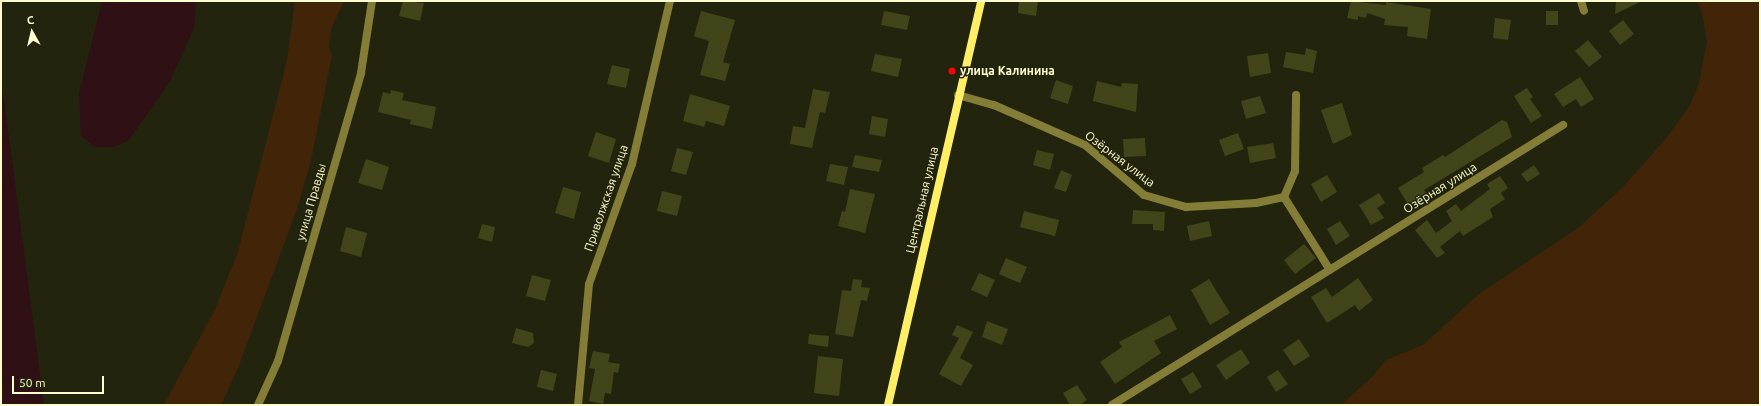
<!DOCTYPE html>
<meta charset="utf-8">
<style>
body{margin:0}
#map{position:relative;width:1761px;height:406px;overflow:hidden;background:#23240d;font-family:Ubuntu,sans-serif}
div>[style]{position:absolute}
.green>*{inset:0;background:#2e1015}
.water>*{inset:0;background:#422508}
.building>*{inset:0;background:#424519}
.street>*{height:8px;margin:-4px;padding:0 4px;transform-origin:4px;border-radius:4px;background:#847d37}
.secondary>*{height:8px;margin:-4px;padding:0 4px;transform-origin:4px;border-radius:4px;background:#ffef67}
.dots>*{width:11px;height:11px;translate:-50% -50%;box-sizing:border-box;border:2px solid #23240d;border-radius:50%}
span{translate:-50% -50%;white-space:nowrap;text-align:center;line-height:1.15;-webkit-text-stroke:3px #23240d;paint-order:stroke}
.poi-label{font-size:12px;color:#fffed0;font-weight:700}
.left{translate:0 -50%;text-align:left}
.street-label{font-size:12px;color:#fffed0}
.frame{position:absolute;inset:0;border:2px solid #fffed0;pointer-events:none}
.north{position:absolute;left:12px;top:12px;width:40px;height:40px;-webkit-text-stroke:3px #23240d;paint-order:stroke;rotate:352deg;font-size:11px;font-weight:700;line-height:16px;text-align:center;color:#fffed0}
.north::after{content:'';display:block;margin:auto;width:14px;height:18px;background:#fffed0;clip-path:polygon(50% 0,100% 100%,50% 72%,0 100%)}
.scale{position:absolute;left:12px;top:376px;width:92px;height:18px;box-sizing:border-box;border:2px solid #fffed0;border-top:0;padding-left:5px;font-size:12px;line-height:14px;white-space:nowrap;color:#fffed0;-webkit-text-stroke:3px #23240d;paint-order:stroke}
</style>
<div id="map">
<div class="green">
<div style="clip-path:polygon(102px 1px,196px 1px,194px 28px,170px 81px,129px 140px,114px 147px,95px 147px,81px 136px,79px 94px)"></div>
<div style="clip-path:polygon(1px 76px,44px 405px,1px 405px)"></div>
</div>
<div class="water">
<div style="clip-path:polygon(295px 1px,344px 1px,331px 29px,329px 47px,332px 56px,311px 161px,297px 209px,238px 368px,221px 405px,164px 405px,215px 309px,238px 252px,287px 60px)"></div>
<div style="clip-path:polygon(1697px 1px,1760px 1px,1760px 401px,1751px 405px,1341px 405px,1371px 378px,1386px 360px,1423px 345px,1479px 294px,1578px 228px,1621px 189px,1664px 141px,1689px 107px,1699px 83px,1707px 41px,1702px 13px)"></div>
</div>
<div class="building">
<div style="clip-path:polygon(403px 1px,424px 3px,420px 21px,399px 16px)"></div>
<div style="clip-path:polygon(1019px 1px,1038px 1px,1036px 16px,1018px 13px)"></div>
<div style="clip-path:polygon(1351px 1px,1386px 5px,1386px 2px,1431px 9px,1427px 39px,1407px 36px,1408px 27px,1384px 25px,1385px 19px,1367px 13px,1366px 18px,1358px 16px,1358px 20px,1347px 18px)"></div>
<div style="clip-path:polygon(1616px 1px,1642px 1px,1615px 14px)"></div>
<div style="clip-path:polygon(701px 11px,735px 20px,723px 62px,730px 64px,725px 81px,700px 75px,709px 41px,694px 36px)"></div>
<div style="clip-path:polygon(884px 11px,910px 16px,907px 30px,881px 25px)"></div>
<div style="clip-path:polygon(1546px 11px,1558px 11px,1558px 25px,1546px 25px)"></div>
<div style="clip-path:polygon(1495px 18px,1511px 20px,1508px 40px,1493px 38px)"></div>
<div style="clip-path:polygon(1623px 20px,1634px 34px,1620px 45px,1609px 31px)"></div>
<div style="clip-path:polygon(1588px 40px,1602px 57px,1589px 67px,1575px 51px)"></div>
<div style="clip-path:polygon(1306px 48px,1317px 51px,1313px 73px,1283px 67px,1286px 52px,1305px 55px)"></div>
<div style="clip-path:polygon(1268px 53px,1271px 73px,1250px 77px,1247px 56px)"></div>
<div style="clip-path:polygon(875px 54px,902px 59px,898px 77px,871px 71px)"></div>
<div style="clip-path:polygon(612px 65px,630px 69px,626px 88px,607px 84px)"></div>
<div style="clip-path:polygon(1580px 77px,1594px 99px,1581px 107px,1576px 99px,1563px 107px,1554px 94px)"></div>
<div style="clip-path:polygon(1056px 80px,1073px 86px,1068px 104px,1050px 98px)"></div>
<div style="clip-path:polygon(1097px 81px,1121px 87px,1122px 83px,1138px 84px,1136px 112px,1093px 101px)"></div>
<div style="clip-path:polygon(1527px 88px,1533px 97px,1530px 99px,1542px 116px,1531px 123px,1514px 96px)"></div>
<div style="clip-path:polygon(813px 89px,830px 92px,825px 113px,820px 112px,812px 148px,790px 144px,793px 126px,805px 128px)"></div>
<div style="clip-path:polygon(391px 90px,404px 93px,402px 100px,436px 107px,432px 129px,410px 124px,411px 120px,378px 112px,383px 92px,390px 94px)"></div>
<div style="clip-path:polygon(690px 94px,730px 106px,724px 126px,706px 121px,704px 127px,683px 121px)"></div>
<div style="clip-path:polygon(1260px 96px,1266px 113px,1246px 119px,1241px 101px)"></div>
<div style="clip-path:polygon(1342px 103px,1352px 135px,1333px 144px,1321px 110px)"></div>
<div style="clip-path:polygon(872px 116px,888px 119px,885px 137px,869px 134px)"></div>
<div style="clip-path:polygon(1502px 120px,1507px 122px,1512px 137px,1424px 190px,1426px 193px,1408px 204px,1398px 188px,1424px 172px,1422px 168px,1443px 155px,1445px 157px)"></div>
<div style="clip-path:polygon(596px 132px,616px 139px,609px 163px,588px 156px)"></div>
<div style="clip-path:polygon(1238px 133px,1244px 149px,1225px 156px,1219px 140px)"></div>
<div style="clip-path:polygon(1145px 138px,1146px 156px,1124px 157px,1123px 139px)"></div>
<div style="clip-path:polygon(1273px 143px,1276px 158px,1250px 163px,1247px 147px)"></div>
<div style="clip-path:polygon(677px 148px,693px 152px,686px 175px,671px 171px)"></div>
<div style="clip-path:polygon(1037px 150px,1054px 154px,1050px 170px,1033px 165px)"></div>
<div style="clip-path:polygon(855px 155px,882px 160px,879px 172px,852px 167px)"></div>
<div style="clip-path:polygon(366px 159px,389px 167px,382px 190px,358px 183px)"></div>
<div style="clip-path:polygon(830px 164px,848px 167px,844px 185px,826px 181px)"></div>
<div style="clip-path:polygon(1534px 165px,1540px 174px,1527px 182px,1521px 174px)"></div>
<div style="clip-path:polygon(1061px 170px,1072px 175px,1066px 192px,1054px 188px)"></div>
<div style="clip-path:polygon(1327px 175px,1337px 192px,1321px 202px,1311px 184px)"></div>
<div style="clip-path:polygon(1500px 176px,1508px 188px,1501px 193px,1505px 199px,1490px 209px,1493px 217px,1463px 236px,1460px 231px,1440px 247px,1445px 253px,1437px 258px,1415px 230px,1427px 220px,1436px 233px,1452px 221px,1446px 211px,1456px 204px,1461px 211px,1490px 189px,1487px 184px)"></div>
<div style="clip-path:polygon(563px 187px,581px 192px,574px 219px,555px 213px)"></div>
<div style="clip-path:polygon(850px 189px,875px 194px,865px 233px,838px 226px,842px 211px,845px 212px)"></div>
<div style="clip-path:polygon(662px 191px,682px 196px,677px 216px,657px 211px)"></div>
<div style="clip-path:polygon(1379px 193px,1385px 203px,1377px 208px,1384px 218px,1371px 225px,1359px 205px)"></div>
<div style="clip-path:polygon(1133px 210px,1165px 212px,1164px 231px,1153px 230px,1153px 224px,1132px 224px)"></div>
<div style="clip-path:polygon(1024px 211px,1059px 220px,1055px 236px,1020px 227px)"></div>
<div style="clip-path:polygon(1209px 221px,1212px 236px,1190px 241px,1187px 226px)"></div>
<div style="clip-path:polygon(1340px 221px,1350px 236px,1336px 245px,1327px 229px)"></div>
<div style="clip-path:polygon(482px 224px,495px 227px,492px 242px,478px 238px)"></div>
<div style="clip-path:polygon(346px 227px,367px 233px,361px 257px,340px 251px)"></div>
<div style="clip-path:polygon(1304px 244px,1316px 258px,1295px 274px,1284px 260px)"></div>
<div style="clip-path:polygon(1006px 258px,1027px 267px,1020px 283px,999px 274px)"></div>
<div style="clip-path:polygon(979px 273px,995px 280px,987px 297px,971px 290px)"></div>
<div style="clip-path:polygon(532px 275px,551px 280px,545px 301px,526px 296px)"></div>
<div style="clip-path:polygon(1358px 278px,1373px 300px,1359px 311px,1355px 305px,1327px 323px,1311px 297px,1326px 288px,1332px 297px)"></div>
<div style="clip-path:polygon(853px 279px,862px 280px,861px 287px,870px 288px,867px 301px,861px 300px,853px 337px,835px 334px,842px 290px,851px 291px)"></div>
<div style="clip-path:polygon(1209px 279px,1230px 313px,1210px 325px,1191px 290px)"></div>
<div style="clip-path:polygon(1170px 315px,1177px 329px,1154px 341px,1161px 353px,1115px 384px,1100px 362px,1122px 347px,1119px 342px)"></div>
<div style="clip-path:polygon(987px 321px,1008px 329px,1002px 345px,982px 337px)"></div>
<div style="clip-path:polygon(957px 325px,973px 332px,960px 358px,973px 365px,961px 386px,939px 374px,959px 338px,952px 335px)"></div>
<div style="clip-path:polygon(516px 328px,533px 333px,534px 343px,528px 347px,512px 343px)"></div>
<div style="clip-path:polygon(809px 334px,829px 336px,828px 347px,808px 344px)"></div>
<div style="clip-path:polygon(1299px 339px,1310px 356px,1294px 366px,1283px 350px)"></div>
<div style="clip-path:polygon(1241px 349px,1250px 363px,1226px 380px,1216px 365px)"></div>
<div style="clip-path:polygon(593px 351px,610px 354px,608px 362px,620px 364px,618px 373px,614px 372px,611px 394px,605px 393px,603px 404px,589px 401px,595px 369px,589px 368px)"></div>
<div style="clip-path:polygon(818px 356px,843px 359px,839px 396px,814px 393px)"></div>
<div style="clip-path:polygon(541px 370px,557px 374px,553px 391px,537px 387px)"></div>
<div style="clip-path:polygon(1278px 370px,1288px 384px,1276px 392px,1267px 377px)"></div>
<div style="clip-path:polygon(1193px 372px,1202px 387px,1190px 394px,1181px 379px)"></div>
<div style="clip-path:polygon(1077px 385px,1087px 400px,1080px 405px,1070px 405px,1063px 393px)"></div>
</div>
<div class="street">
<div style="left:1581px;top:1px;width:10px;rotate:73deg"></div>
<div style="left:958px;top:95px;width:37px;rotate:16deg"></div>
<div style="left:994px;top:105px;width:99px;rotate:23.7deg"></div>
<div style="left:1085px;top:145px;width:77px;rotate:40.3deg"></div>
<div style="left:1144px;top:195px;width:44px;rotate:15.9deg"></div>
<div style="left:1186px;top:207px;width:70px;rotate:-3.3deg"></div>
<div style="left:1256px;top:203px;width:29px;rotate:-12deg"></div>
<div style="left:1284px;top:197px;width:86px;rotate:57.8deg"></div>
<div style="left:1284px;top:197px;width:28px;rotate:-67deg"></div>
<div style="left:1295px;top:171px;width:76px;rotate:-89.2deg"></div>
<div style="left:258px;top:405px;width:48px;rotate:-65.6deg"></div>
<div style="left:278px;top:361px;width:300px;rotate:-73.9deg"></div>
<div style="left:361px;top:73px;width:73px;rotate:-81.3deg"></div>
<div style="left:578px;top:405px;width:121px;rotate:-84.8deg"></div>
<div style="left:589px;top:284px;width:127px;rotate:-70.3deg"></div>
<div style="left:632px;top:164px;width:167px;rotate:-76.9deg"></div>
<div style="left:1112px;top:405px;width:531px;rotate:-31.83deg"></div>
</div>
<div class="secondary">
<div style="left:888px;top:405px;width:415px;rotate:-77deg"></div>
</div>
<div class="dots">
<div style="left:952px;top:71px;background:#fb0008"></div>
</div>
<div class="poi-label">
<span class="left" style="left:960px;top:71px">улица Калинина</span>
</div>
<div class="street-label">
<span style="left:1120px;top:159px;rotate:37deg">Озёрная улица</span>
<span style="left:1440px;top:188px;rotate:-32deg">Озёрная улица</span>
<span style="left:606px;top:198px;rotate:-71deg">Приволжская улица</span>
<span style="left:922px;top:200px;rotate:-77deg">Центральная улица</span>
<span style="left:311px;top:202px;rotate:-74deg">улица Правды</span>
</div>
<div class="frame"></div>
<div class="north">С</div>
<div class="scale">50 m</div>
</div>
